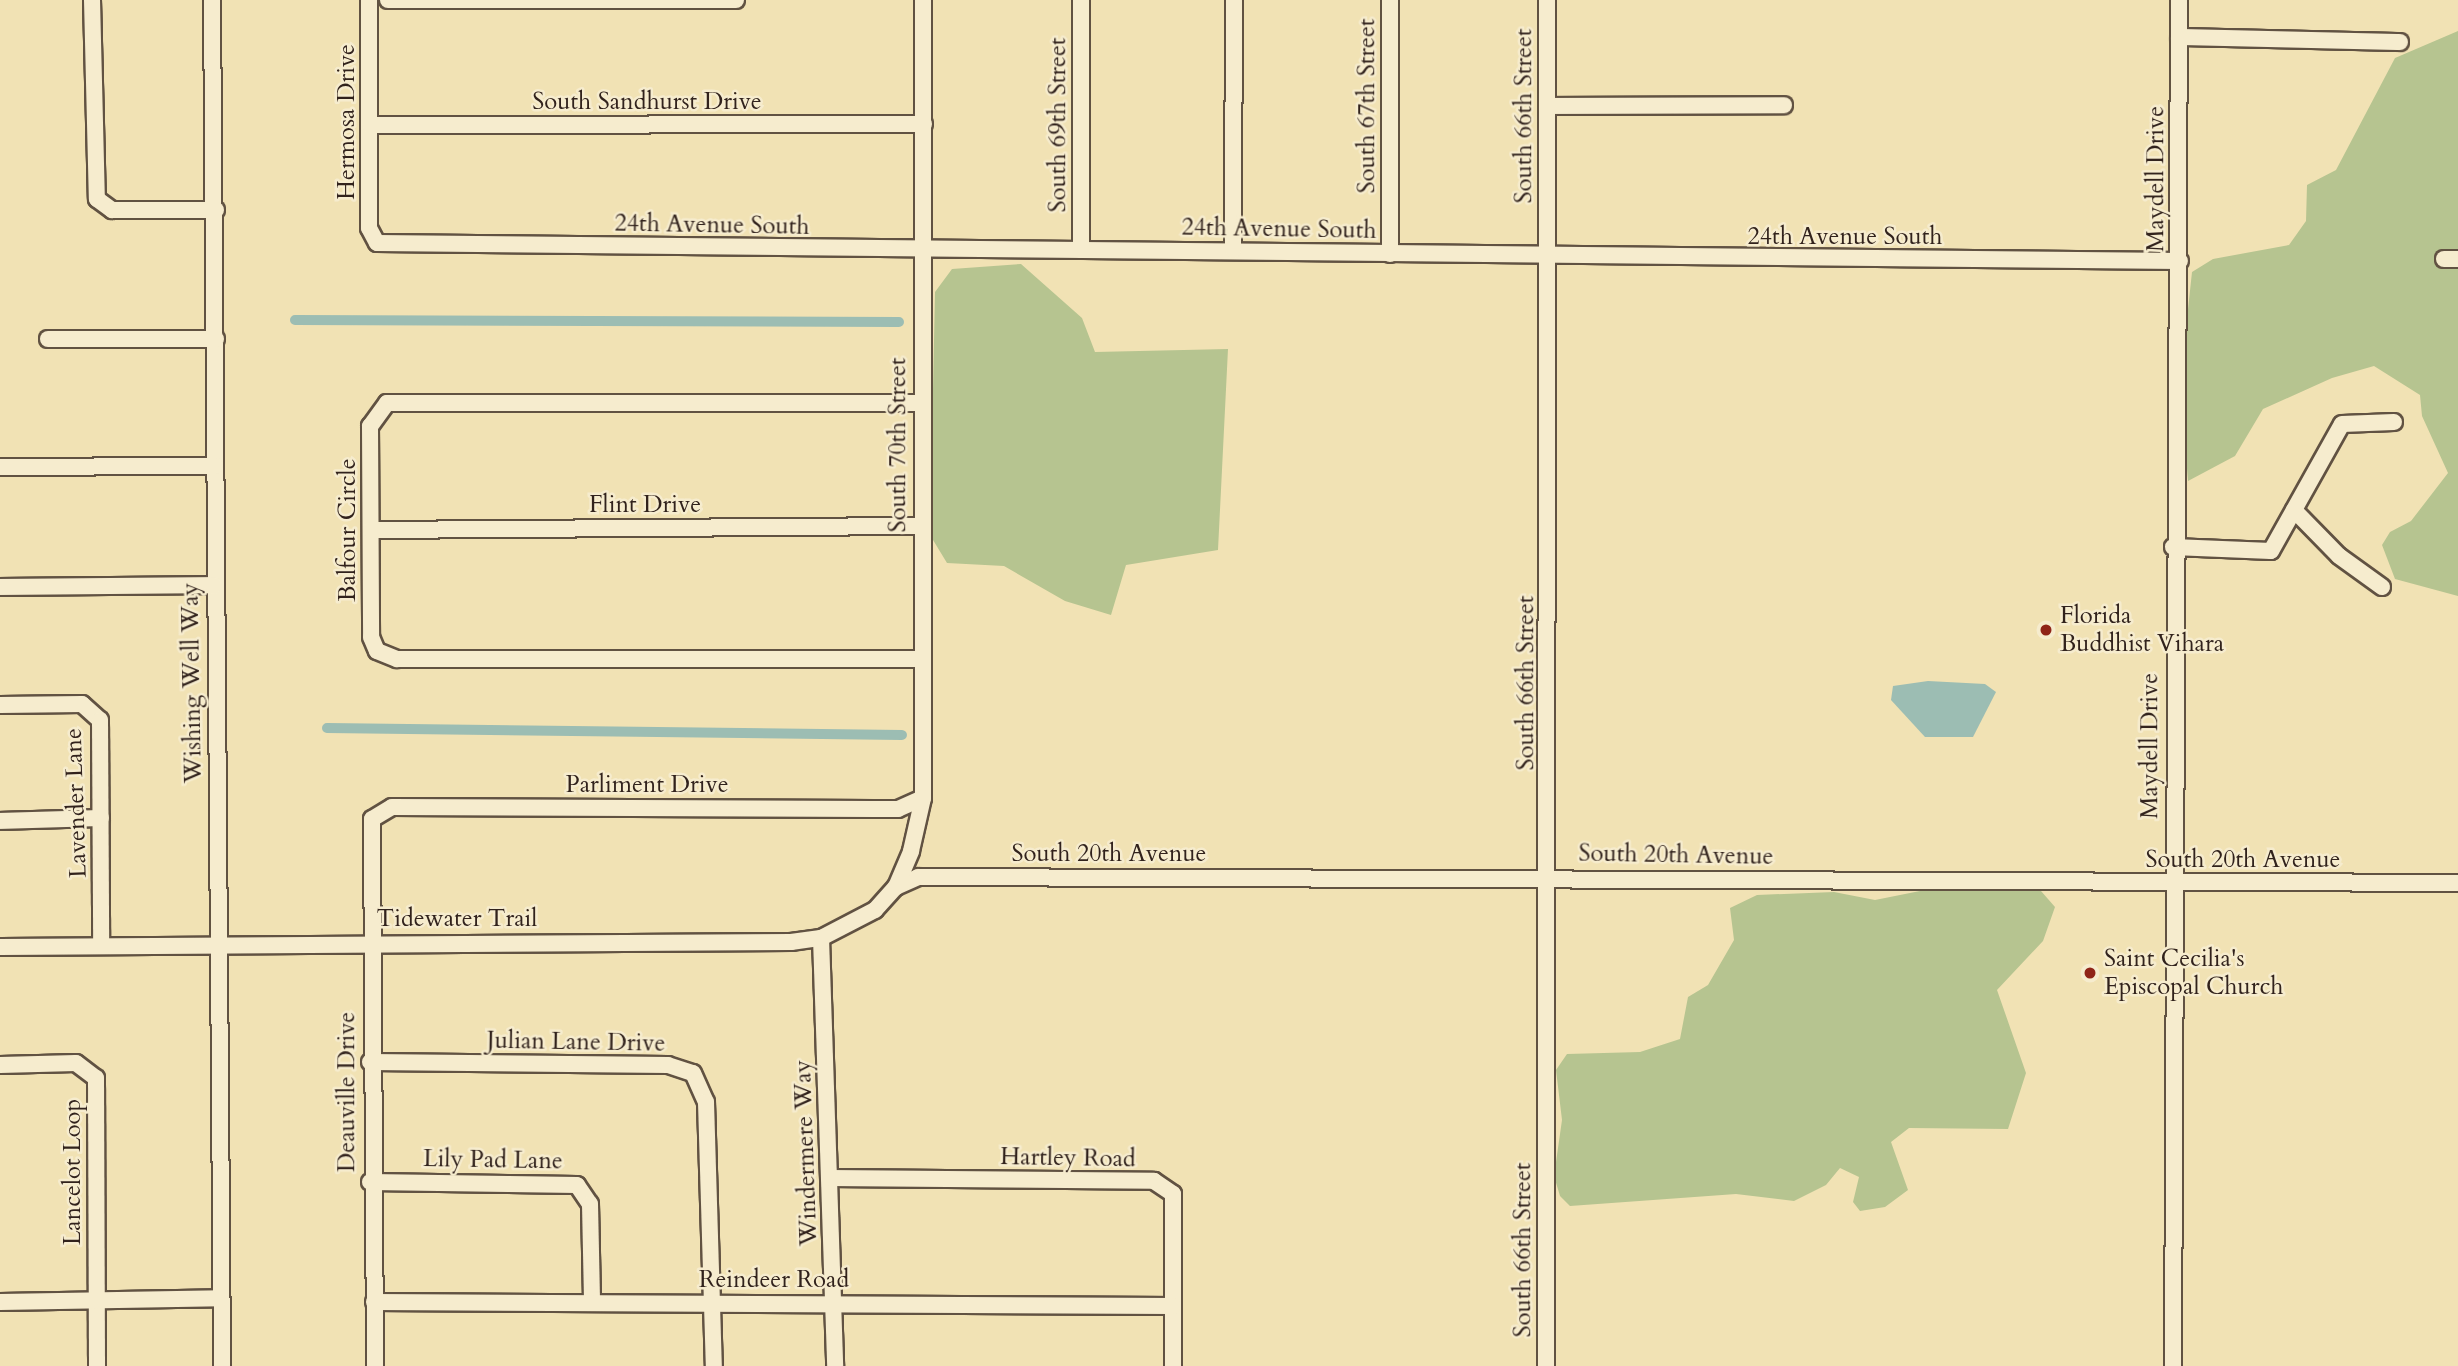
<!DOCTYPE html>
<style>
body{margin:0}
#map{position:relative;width:2458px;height:1366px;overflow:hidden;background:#f1e2b4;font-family:Cardo,serif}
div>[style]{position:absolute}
.green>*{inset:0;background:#b6c490}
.water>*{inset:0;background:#9cbdb3}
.canal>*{height:10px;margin:-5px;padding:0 5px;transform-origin:5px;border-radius:5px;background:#9cbdb3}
.roads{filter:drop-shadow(2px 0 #615242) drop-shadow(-2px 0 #615242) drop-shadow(0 2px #615242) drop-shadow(0 -2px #615242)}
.minor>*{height:16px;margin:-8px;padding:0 8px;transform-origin:8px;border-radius:8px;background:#f6ecce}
.dots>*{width:19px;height:19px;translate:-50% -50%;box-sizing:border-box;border:4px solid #f6ecce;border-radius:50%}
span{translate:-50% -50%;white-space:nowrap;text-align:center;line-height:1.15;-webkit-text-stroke:5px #f6ecce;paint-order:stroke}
.street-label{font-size:24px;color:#31221c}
.poi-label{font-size:24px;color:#31221c}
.left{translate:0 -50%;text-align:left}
</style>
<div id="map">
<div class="green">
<div style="clip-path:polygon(2458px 31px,2458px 596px,2395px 579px,2382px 545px,2390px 532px,2411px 521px,2448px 473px,2422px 416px,2420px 395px,2374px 366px,2332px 378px,2263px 409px,2235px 456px,2188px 481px,2180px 384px,2192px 272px,2213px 259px,2289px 245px,2306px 221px,2307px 185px,2336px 170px,2395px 58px)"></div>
<div style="clip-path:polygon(1021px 264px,1082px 318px,1095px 352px,1228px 349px,1218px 550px,1126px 565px,1111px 615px,1065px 601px,1004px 566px,947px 563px,930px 535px,935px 292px,952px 269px)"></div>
<div style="clip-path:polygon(2010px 886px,2041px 891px,2055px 907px,2043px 941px,1997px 990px,2026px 1073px,2008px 1129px,1909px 1128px,1891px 1142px,1908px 1190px,1885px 1207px,1860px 1211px,1853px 1202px,1859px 1177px,1840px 1168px,1826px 1185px,1794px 1201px,1736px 1194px,1570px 1206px,1560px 1196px,1554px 1176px,1562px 1120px,1556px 1070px,1567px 1054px,1640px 1052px,1680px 1039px,1688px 997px,1708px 985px,1734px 940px,1730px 908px,1757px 895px,1834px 892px,1875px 900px,1935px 888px)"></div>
</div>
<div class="water">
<div style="clip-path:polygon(1928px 681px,1985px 684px,1996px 692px,1973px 737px,1925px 737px,1891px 700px,1893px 686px)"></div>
</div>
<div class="canal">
<div style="left:295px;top:320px;width:604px;rotate:0.19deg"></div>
<div style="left:327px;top:728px;width:575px;rotate:0.7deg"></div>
</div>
<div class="roads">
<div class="minor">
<div style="left:92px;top:0;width:199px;rotate:88.6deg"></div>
<div style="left:97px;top:199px;width:19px;rotate:36deg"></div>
<div style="left:112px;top:210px;width:104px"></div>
<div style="left:212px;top:0;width:1366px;rotate:89.58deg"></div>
<div style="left:369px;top:0;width:228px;rotate:90deg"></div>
<div style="left:369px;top:228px;width:17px;rotate:62deg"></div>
<div style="left:377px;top:243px;width:1803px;rotate:0.57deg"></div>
<div style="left:388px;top:0;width:348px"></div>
<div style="left:1081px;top:0;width:250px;rotate:90deg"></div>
<div style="left:1390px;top:0;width:254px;rotate:90deg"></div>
<div style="left:2179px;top:37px;width:221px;rotate:1.3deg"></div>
<div style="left:1547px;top:106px;width:237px;rotate:-0.2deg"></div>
<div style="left:370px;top:125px;width:554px;rotate:-0.1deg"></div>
<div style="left:1233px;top:250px;width:250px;rotate:-89.8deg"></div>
<div style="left:2444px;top:259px;width:14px"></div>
<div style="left:48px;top:339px;width:168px"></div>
<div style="left:920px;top:403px;width:533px;rotate:180deg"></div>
<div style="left:387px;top:403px;width:29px;rotate:126deg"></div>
<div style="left:370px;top:426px;width:211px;rotate:89.7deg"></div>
<div style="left:371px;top:637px;width:15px;rotate:67deg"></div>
<div style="left:377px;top:651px;width:22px;rotate:22deg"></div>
<div style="left:397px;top:659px;width:524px"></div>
<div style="left:0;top:467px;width:215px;rotate:-0.3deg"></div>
<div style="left:2294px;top:510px;width:64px;rotate:45.6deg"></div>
<div style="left:2339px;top:556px;width:53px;rotate:35.8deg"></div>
<div style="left:371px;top:530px;width:549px;rotate:-0.42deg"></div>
<div style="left:2173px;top:547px;width:98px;rotate:2.3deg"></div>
<div style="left:2271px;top:551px;width:145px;rotate:-60.8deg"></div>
<div style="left:2342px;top:424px;width:52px;rotate:-2.2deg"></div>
<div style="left:0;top:587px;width:214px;rotate:-0.5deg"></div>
<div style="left:0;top:705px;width:82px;rotate:-0.7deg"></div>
<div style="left:82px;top:704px;width:24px;rotate:42deg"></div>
<div style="left:100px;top:720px;width:226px;rotate:89.7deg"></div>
<div style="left:0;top:821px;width:101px;rotate:-1.7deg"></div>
<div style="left:896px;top:887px;width:24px;rotate:-24deg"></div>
<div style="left:918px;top:877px;width:1540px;rotate:0.22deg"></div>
<div style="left:821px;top:938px;width:428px;rotate:88.1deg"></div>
<div style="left:0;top:947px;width:791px;rotate:-0.36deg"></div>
<div style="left:791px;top:942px;width:30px;rotate:-8deg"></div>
<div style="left:821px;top:938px;width:61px;rotate:-27.4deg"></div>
<div style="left:875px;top:910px;width:31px;rotate:-48deg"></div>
<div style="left:896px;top:887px;width:39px;rotate:-67deg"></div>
<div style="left:911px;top:851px;width:54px;rotate:-77.2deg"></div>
<div style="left:923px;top:798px;width:798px;rotate:-90deg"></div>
<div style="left:370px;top:1062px;width:298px;rotate:0.6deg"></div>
<div style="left:668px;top:1065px;width:26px;rotate:18deg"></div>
<div style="left:693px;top:1073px;width:32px;rotate:66deg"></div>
<div style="left:706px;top:1102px;width:264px;rotate:88.3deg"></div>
<div style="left:0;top:1065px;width:76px;rotate:-1.5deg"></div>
<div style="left:76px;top:1063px;width:25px;rotate:37deg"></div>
<div style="left:96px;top:1078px;width:288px;rotate:89.8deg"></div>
<div style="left:829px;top:1178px;width:325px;rotate:0.5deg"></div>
<div style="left:1154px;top:1181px;width:23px;rotate:34deg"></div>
<div style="left:1173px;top:1194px;width:172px;rotate:90deg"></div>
<div style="left:370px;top:1182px;width:207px;rotate:0.8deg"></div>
<div style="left:577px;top:1185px;width:23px;rotate:56deg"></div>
<div style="left:590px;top:1204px;width:98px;rotate:88.8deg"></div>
<div style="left:0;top:1302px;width:221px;rotate:-1deg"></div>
<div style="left:374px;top:1302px;width:799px;rotate:0.29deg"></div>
<div style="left:375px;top:1366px;width:547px;rotate:-90.31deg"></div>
<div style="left:372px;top:819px;width:23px;rotate:-31deg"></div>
<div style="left:392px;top:807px;width:506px;rotate:0.23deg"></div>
<div style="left:898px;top:809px;width:27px;rotate:-24deg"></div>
<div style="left:1546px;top:1366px;width:1366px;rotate:-89.96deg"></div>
<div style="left:2173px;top:1366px;width:1366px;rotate:-89.75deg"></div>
</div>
</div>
<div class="dots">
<div style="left:2046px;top:630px;background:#8f2418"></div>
<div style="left:2090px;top:973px;background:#8f2418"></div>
</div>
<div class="street-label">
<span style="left:647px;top:102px">South Sandhurst Drive</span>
<span style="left:1367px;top:106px;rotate:-90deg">South 67th Street</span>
<span style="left:1524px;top:116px;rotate:-90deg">South 66th Street</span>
<span style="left:347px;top:122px;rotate:-90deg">Hermosa Drive</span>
<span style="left:1058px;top:125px;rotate:-90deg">South 69th Street</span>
<span style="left:2156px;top:179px;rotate:-90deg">Maydell Drive</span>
<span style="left:712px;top:225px;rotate:1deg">24th Avenue South</span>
<span style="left:1279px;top:229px;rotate:1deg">24th Avenue South</span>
<span style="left:1845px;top:237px">24th Avenue South</span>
<span style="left:898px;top:445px;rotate:-90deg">South 70th Street</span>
<span style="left:645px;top:505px">Flint Drive</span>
<span style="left:348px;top:530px;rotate:-90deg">Balfour Circle</span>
<span style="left:192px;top:683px;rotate:-91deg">Wishing Well Way</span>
<span style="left:1526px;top:683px;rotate:-90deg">South 66th Street</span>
<span style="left:2150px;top:746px;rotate:-90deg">Maydell Drive</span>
<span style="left:647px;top:785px">Parliment Drive</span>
<span style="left:76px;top:803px;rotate:-92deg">Lavender Lane</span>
<span style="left:1109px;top:854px">South 20th Avenue</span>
<span style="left:1676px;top:855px;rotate:1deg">South 20th Avenue</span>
<span style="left:2243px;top:860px">South 20th Avenue</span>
<span style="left:457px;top:919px">Tidewater Trail</span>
<span style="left:576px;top:1042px;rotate:1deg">Julian Lane Drive</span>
<span style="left:347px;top:1092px;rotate:-90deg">Deauville Drive</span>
<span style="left:806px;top:1153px;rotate:-92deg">Windermere Way</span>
<span style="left:1068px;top:1158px;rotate:1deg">Hartley Road</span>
<span style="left:493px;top:1160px;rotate:1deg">Lily Pad Lane</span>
<span style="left:73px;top:1172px;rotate:-90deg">Lancelot Loop</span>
<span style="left:1523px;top:1250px;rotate:-90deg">South 66th Street</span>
<span style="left:774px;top:1280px">Reindeer Road</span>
</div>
<div class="poi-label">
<span class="left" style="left:2060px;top:630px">Florida<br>Buddhist Vihara</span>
<span class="left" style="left:2104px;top:973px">Saint Cecilia's<br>Episcopal Church</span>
</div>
</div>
